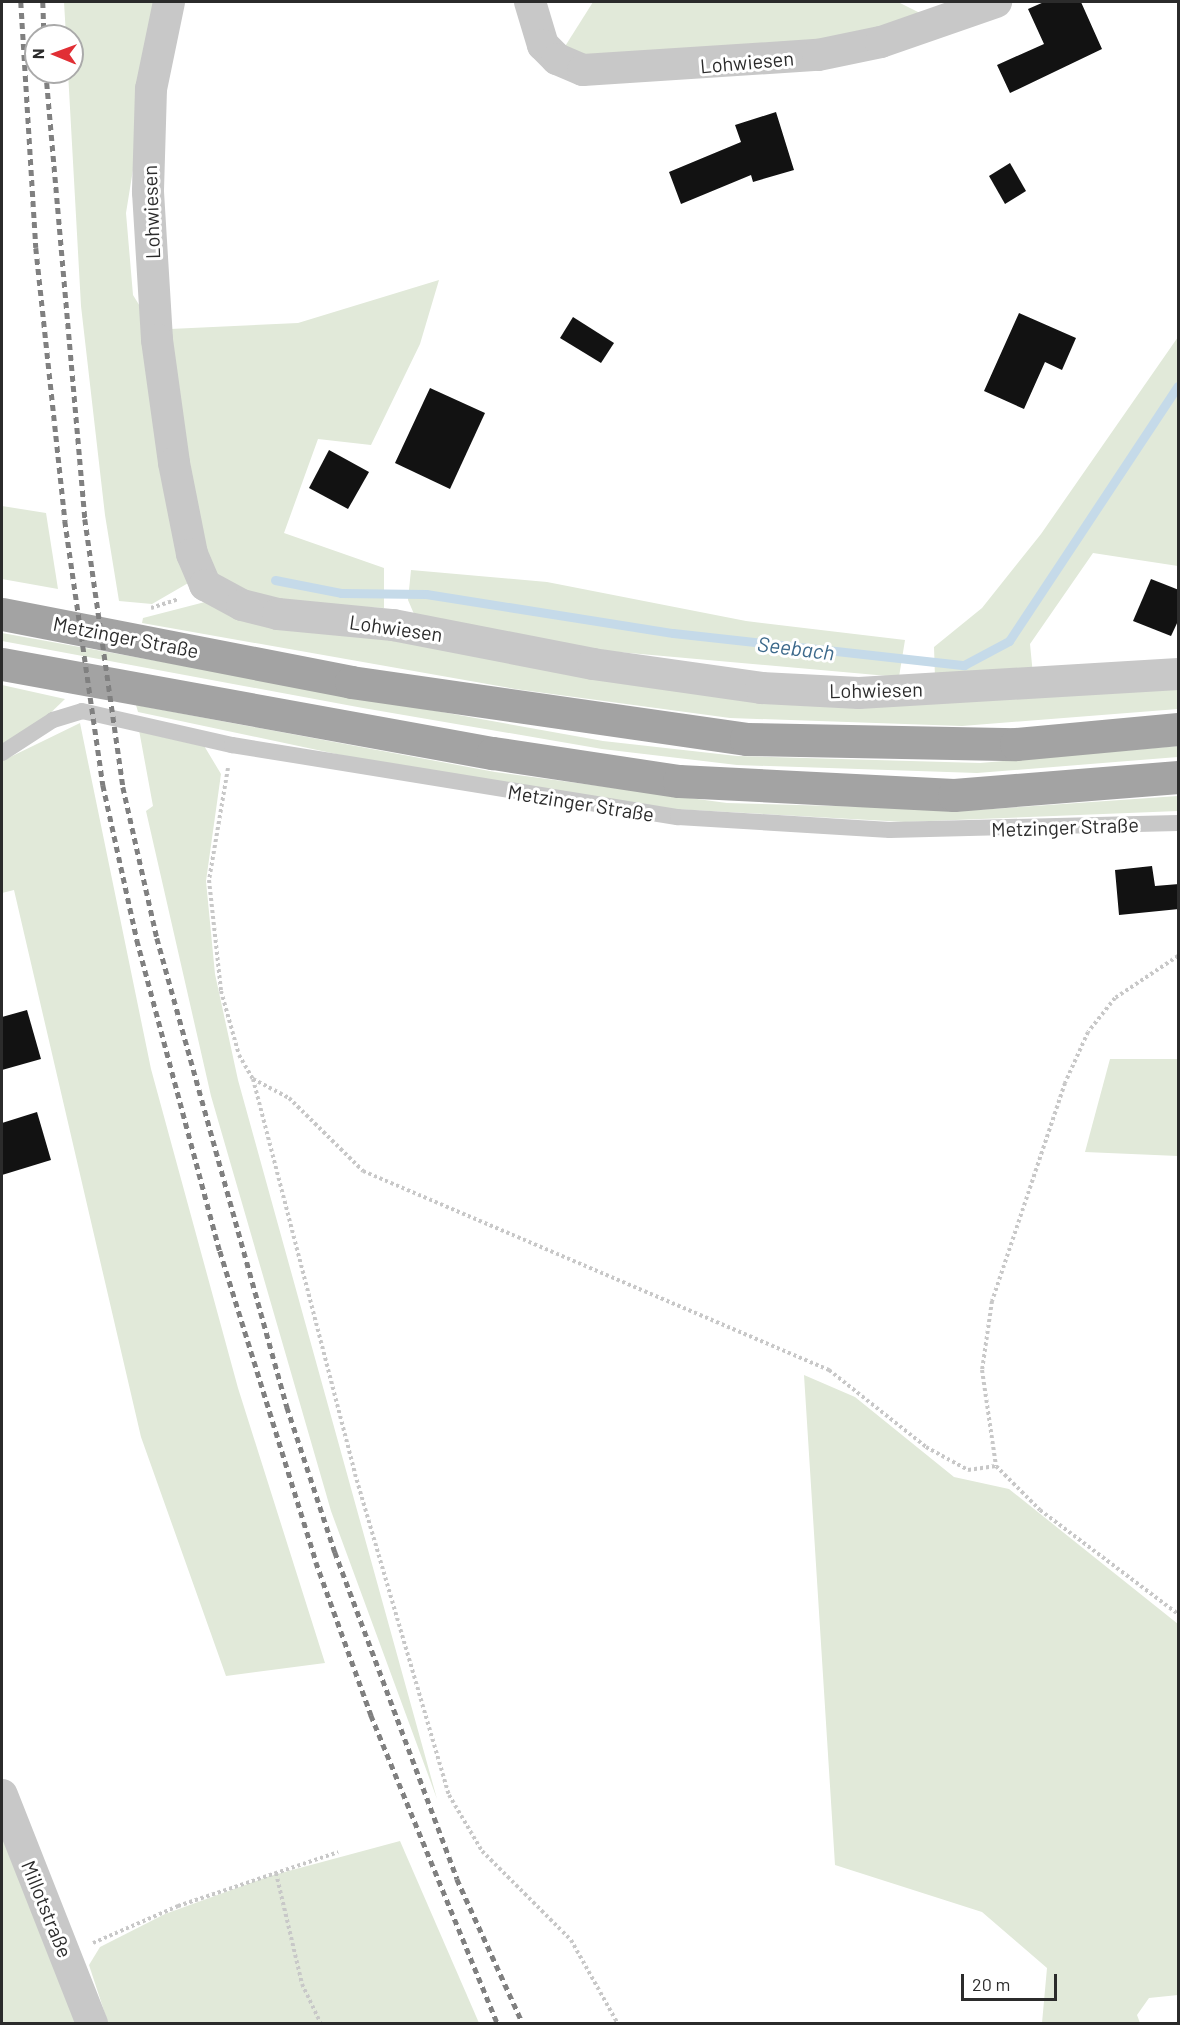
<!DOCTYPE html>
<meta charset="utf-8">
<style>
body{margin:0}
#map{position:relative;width:1180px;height:2025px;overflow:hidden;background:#fff;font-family:Barlow,sans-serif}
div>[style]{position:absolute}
.green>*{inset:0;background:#e1e9d9}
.stream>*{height:9px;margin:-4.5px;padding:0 4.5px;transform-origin:4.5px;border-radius:4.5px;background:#c5dae9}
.building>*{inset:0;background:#121212}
.path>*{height:4px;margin-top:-2px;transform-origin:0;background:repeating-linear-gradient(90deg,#c8c8c8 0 3px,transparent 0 6px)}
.service>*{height:16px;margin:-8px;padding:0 8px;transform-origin:8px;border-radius:8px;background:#c8c8c8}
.minor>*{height:32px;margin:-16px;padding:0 16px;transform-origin:16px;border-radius:16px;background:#c8c8c8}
.primary>*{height:33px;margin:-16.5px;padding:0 16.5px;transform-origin:16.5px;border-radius:16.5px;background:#a3a3a3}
.rail>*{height:4.5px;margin-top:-2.25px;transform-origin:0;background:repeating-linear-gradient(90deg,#808080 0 6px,transparent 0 10.5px)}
span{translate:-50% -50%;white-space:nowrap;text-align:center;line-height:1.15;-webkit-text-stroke:6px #fff;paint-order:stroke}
.street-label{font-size:20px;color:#2b2b2b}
.water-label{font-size:21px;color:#3c698b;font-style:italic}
.frame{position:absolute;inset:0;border:3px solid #2b2b2b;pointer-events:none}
.north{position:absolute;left:24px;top:24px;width:60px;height:60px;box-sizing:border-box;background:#fff;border:2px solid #aaa;border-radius:50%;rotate:271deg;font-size:16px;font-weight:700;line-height:24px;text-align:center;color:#2b2b2b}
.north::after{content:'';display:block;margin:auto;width:21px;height:27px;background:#e12f35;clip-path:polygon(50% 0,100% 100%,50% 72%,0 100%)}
.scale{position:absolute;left:961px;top:1974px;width:96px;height:27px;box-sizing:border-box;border:3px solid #2b2b2b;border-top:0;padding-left:8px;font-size:18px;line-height:21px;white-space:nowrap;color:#2b2b2b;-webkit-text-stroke:4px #fff;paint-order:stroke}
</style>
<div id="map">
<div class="green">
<div style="clip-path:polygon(64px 2px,160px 2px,126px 213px,133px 295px,149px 321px,190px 582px,152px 604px,119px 601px,105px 515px,81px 306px,68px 72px,72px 36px,66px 36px)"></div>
<div style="clip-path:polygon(593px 2px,898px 2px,940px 23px,881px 42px,557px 59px)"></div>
<div style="clip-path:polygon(439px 280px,420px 344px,371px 445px,318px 439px,284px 533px,384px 568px,384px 608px,272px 603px,211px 574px,197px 521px,170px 329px,298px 323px)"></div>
<div style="clip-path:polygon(1178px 337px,1178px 566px,1093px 553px,1030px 644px,1033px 675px,935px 678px,934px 647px,982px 608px,1041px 534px)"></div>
<div style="clip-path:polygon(2px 506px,46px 513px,58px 589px,2px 579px)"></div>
<div style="clip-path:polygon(411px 570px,547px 582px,746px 621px,905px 640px,899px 677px,607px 651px,414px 614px,408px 600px)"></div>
<div style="clip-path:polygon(205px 602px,659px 679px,1178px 683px,1178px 709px,962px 726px,730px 718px,515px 689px,142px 623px,143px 618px)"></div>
<div style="clip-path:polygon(2px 633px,603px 741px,737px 756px,980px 763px,1178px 746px,1178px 757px,977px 773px,737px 765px,602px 749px,363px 708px,2px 641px)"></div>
<div style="clip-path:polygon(2px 685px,65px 699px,40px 723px,2px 745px)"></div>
<div style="clip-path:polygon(136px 705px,495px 772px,727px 803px,978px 810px,1178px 796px,1178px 811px,905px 822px,674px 809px,416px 771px,138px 712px)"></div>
<div style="clip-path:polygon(80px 723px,151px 1069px,238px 1388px,325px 1663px,226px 1676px,141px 1437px,14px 890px,2px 893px,2px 761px)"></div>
<div style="clip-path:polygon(139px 730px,203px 744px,221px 774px,206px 881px,215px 974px,238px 1080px,437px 1799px,331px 1511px,211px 1096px,146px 811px,153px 806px)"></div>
<div style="clip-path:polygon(1110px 1059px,1178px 1059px,1178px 1156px,1085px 1152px)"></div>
<div style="clip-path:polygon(804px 1375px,855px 1397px,954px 1477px,1009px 1489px,1178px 1624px,1178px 1995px,1149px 1998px,1137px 2015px,1140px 2023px,1042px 2023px,1047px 1968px,982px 1912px,835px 1865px)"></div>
<div style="clip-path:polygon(2px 1822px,84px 2023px,2px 2023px)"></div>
<div style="clip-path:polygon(400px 1841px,479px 2023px,108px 2023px,89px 1965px,100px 1947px,165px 1914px,270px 1876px)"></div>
</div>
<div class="stream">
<div style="left:275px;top:580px;width:67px;rotate:11.1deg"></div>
<div style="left:341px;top:593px;width:85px;rotate:0.7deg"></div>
<div style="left:426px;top:594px;width:250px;rotate:9deg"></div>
<div style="left:673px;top:633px;width:293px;rotate:6.3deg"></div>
<div style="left:964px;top:665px;width:51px;rotate:-28.1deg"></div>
<div style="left:1009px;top:641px;width:306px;rotate:-56.5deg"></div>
</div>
<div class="building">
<div style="clip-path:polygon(1044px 2px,1081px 2px,1102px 49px,1010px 93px,997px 65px,1044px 44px,1028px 9px)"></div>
<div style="clip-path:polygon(776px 112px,794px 170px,753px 182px,751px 175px,681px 204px,669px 172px,741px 142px,735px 125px)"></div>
<div style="clip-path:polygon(1010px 163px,1026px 191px,1005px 204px,989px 176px)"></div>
<div style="clip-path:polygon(1019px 313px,1076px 338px,1062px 370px,1045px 362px,1024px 409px,984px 391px)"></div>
<div style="clip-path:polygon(573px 317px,614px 343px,601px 363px,560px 338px)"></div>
<div style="clip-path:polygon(430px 388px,485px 413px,450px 489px,395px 463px)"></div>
<div style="clip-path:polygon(329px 450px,369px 472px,348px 509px,309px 488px)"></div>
<div style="clip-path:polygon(1151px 579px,1179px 590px,1179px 619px,1171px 636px,1133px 621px)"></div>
<div style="clip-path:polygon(1152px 866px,1155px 886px,1179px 884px,1179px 909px,1119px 915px,1115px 870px)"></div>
<div style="clip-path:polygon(27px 1010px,41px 1059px,2px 1070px,2px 1017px)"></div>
<div style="clip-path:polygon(37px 1112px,51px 1160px,2px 1175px,2px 1123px)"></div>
</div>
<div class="path">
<div style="left:151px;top:608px;width:28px;rotate:-18deg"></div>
<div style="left:228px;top:768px;width:114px;rotate:99.6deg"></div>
<div style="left:209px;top:880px;width:112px;rotate:83.8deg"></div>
<div style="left:221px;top:991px;width:66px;rotate:74.3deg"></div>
<div style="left:239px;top:1055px;width:28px;rotate:60deg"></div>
<div style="left:253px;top:1079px;width:408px;rotate:75.5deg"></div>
<div style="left:355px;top:1474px;width:334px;rotate:73.7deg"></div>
<div style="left:449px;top:1795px;width:65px;rotate:59.5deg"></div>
<div style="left:482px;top:1851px;width:126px;rotate:45deg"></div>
<div style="left:571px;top:1940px;width:96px;rotate:60.8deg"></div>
<div style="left:1178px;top:956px;width:76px;rotate:146.3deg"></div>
<div style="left:1115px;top:998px;width:43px;rotate:128.5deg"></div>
<div style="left:1088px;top:1032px;width:56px;rotate:114.3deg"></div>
<div style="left:1065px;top:1083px;width:230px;rotate:108.5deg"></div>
<div style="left:992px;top:1301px;width:70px;rotate:98.2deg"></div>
<div style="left:982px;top:1370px;width:97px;rotate:81.7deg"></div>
<div style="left:996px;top:1466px;width:62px;rotate:45deg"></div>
<div style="left:1040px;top:1510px;width:173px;rotate:37deg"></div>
<div style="left:253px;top:1079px;width:41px;rotate:27.8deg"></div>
<div style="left:289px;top:1098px;width:104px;rotate:44.6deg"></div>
<div style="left:363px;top:1171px;width:507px;rotate:23.12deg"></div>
<div style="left:829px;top:1370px;width:124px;rotate:38.4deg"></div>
<div style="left:926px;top:1447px;width:48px;rotate:28.7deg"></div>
<div style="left:968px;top:1470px;width:28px;rotate:-8deg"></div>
<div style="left:276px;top:1873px;width:114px;rotate:76.8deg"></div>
<div style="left:302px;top:1984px;width:44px;rotate:64.6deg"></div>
<div style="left:93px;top:1943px;width:93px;rotate:-23.5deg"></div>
<div style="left:178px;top:1906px;width:169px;rotate:-18.6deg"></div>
</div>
<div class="service">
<div style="left:2px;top:753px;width:61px;rotate:-32.9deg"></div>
<div style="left:53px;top:720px;width:30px;rotate:-17deg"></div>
<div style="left:82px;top:711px;width:154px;rotate:12.8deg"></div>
<div style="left:232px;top:745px;width:452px;rotate:9.2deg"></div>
<div style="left:678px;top:817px;width:212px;rotate:3.5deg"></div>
<div style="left:890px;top:830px;width:288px;rotate:-1.4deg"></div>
</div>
<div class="minor">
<div style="left:169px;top:2px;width:89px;rotate:101.7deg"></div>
<div style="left:151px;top:89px;width:103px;rotate:91.7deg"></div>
<div style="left:148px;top:192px;width:148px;rotate:86.5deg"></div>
<div style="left:157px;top:340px;width:124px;rotate:82.1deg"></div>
<div style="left:174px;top:463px;width:93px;rotate:78.8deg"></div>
<div style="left:192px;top:554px;width:34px;rotate:67deg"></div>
<div style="left:205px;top:585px;width:42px;rotate:28.4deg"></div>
<div style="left:242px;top:605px;width:37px;rotate:14deg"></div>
<div style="left:278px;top:614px;width:116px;rotate:5.5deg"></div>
<div style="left:393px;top:625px;width:204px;rotate:11deg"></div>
<div style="left:593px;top:664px;width:170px;rotate:8.1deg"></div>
<div style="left:761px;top:688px;width:98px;rotate:2.9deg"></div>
<div style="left:859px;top:693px;width:320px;rotate:-3.4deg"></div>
<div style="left:530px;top:2px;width:45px;rotate:73.2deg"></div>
<div style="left:543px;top:45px;width:20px;rotate:45deg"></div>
<div style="left:557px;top:59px;width:28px;rotate:23deg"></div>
<div style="left:583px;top:70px;width:235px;rotate:-3.7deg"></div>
<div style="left:818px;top:55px;width:64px;rotate:-11.7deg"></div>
<div style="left:881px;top:42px;width:122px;rotate:-19.2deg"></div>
<div style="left:2px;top:1795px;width:246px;rotate:68.5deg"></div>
</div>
<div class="primary">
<div style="left:2px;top:614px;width:356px;rotate:11deg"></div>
<div style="left:351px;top:682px;width:399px;rotate:8.2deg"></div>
<div style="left:746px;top:739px;width:270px;rotate:1.1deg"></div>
<div style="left:1016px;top:744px;width:163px;rotate:-5.3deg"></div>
<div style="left:2px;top:664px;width:499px;rotate:10.3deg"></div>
<div style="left:493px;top:753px;width:188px;rotate:8.6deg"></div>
<div style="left:679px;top:781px;width:275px;rotate:2.9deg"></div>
<div style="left:954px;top:795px;width:225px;rotate:-4.6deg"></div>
</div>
<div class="rail">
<div style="left:21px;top:2px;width:246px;rotate:86.5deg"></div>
<div style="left:36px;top:248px;width:275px;rotate:83.9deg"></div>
<div style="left:65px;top:521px;width:267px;rotate:81.8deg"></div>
<div style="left:103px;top:785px;width:159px;rotate:77.6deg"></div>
<div style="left:137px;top:940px;width:322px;rotate:75.1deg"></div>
<div style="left:220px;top:1251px;width:325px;rotate:72.8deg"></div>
<div style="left:316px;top:1562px;width:163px;rotate:70.2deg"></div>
<div style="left:371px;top:1715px;width:334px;rotate:67.7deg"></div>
<div style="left:43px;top:2px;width:34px;rotate:88deg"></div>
<div style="left:46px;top:72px;width:449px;rotate:85deg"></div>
<div style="left:85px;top:519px;width:271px;rotate:81.9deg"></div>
<div style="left:123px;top:787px;width:155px;rotate:77.3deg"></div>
<div style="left:157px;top:938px;width:487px;rotate:74.5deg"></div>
<div style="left:287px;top:1407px;width:153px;rotate:71.7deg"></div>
<div style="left:335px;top:1552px;width:349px;rotate:69.5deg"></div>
<div style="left:457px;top:1879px;width:159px;rotate:65.5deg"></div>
</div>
<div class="street-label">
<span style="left:747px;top:62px;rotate:-5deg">Lohwiesen</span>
<span style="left:151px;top:212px;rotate:-92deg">Lohwiesen</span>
<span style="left:396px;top:628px;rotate:8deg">Lohwiesen</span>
<span style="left:126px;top:637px;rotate:11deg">Metzinger Straße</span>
<span style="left:876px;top:690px;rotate:-1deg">Lohwiesen</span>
<span style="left:581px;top:803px;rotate:9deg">Metzinger Straße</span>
<span style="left:1065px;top:827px;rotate:-2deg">Metzinger Straße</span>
<span style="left:47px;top:1909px;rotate:68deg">Millotstraße</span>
</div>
<div class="water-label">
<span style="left:796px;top:648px;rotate:7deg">Seebach</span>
</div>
<div class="frame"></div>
<div class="north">N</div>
<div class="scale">20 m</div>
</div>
